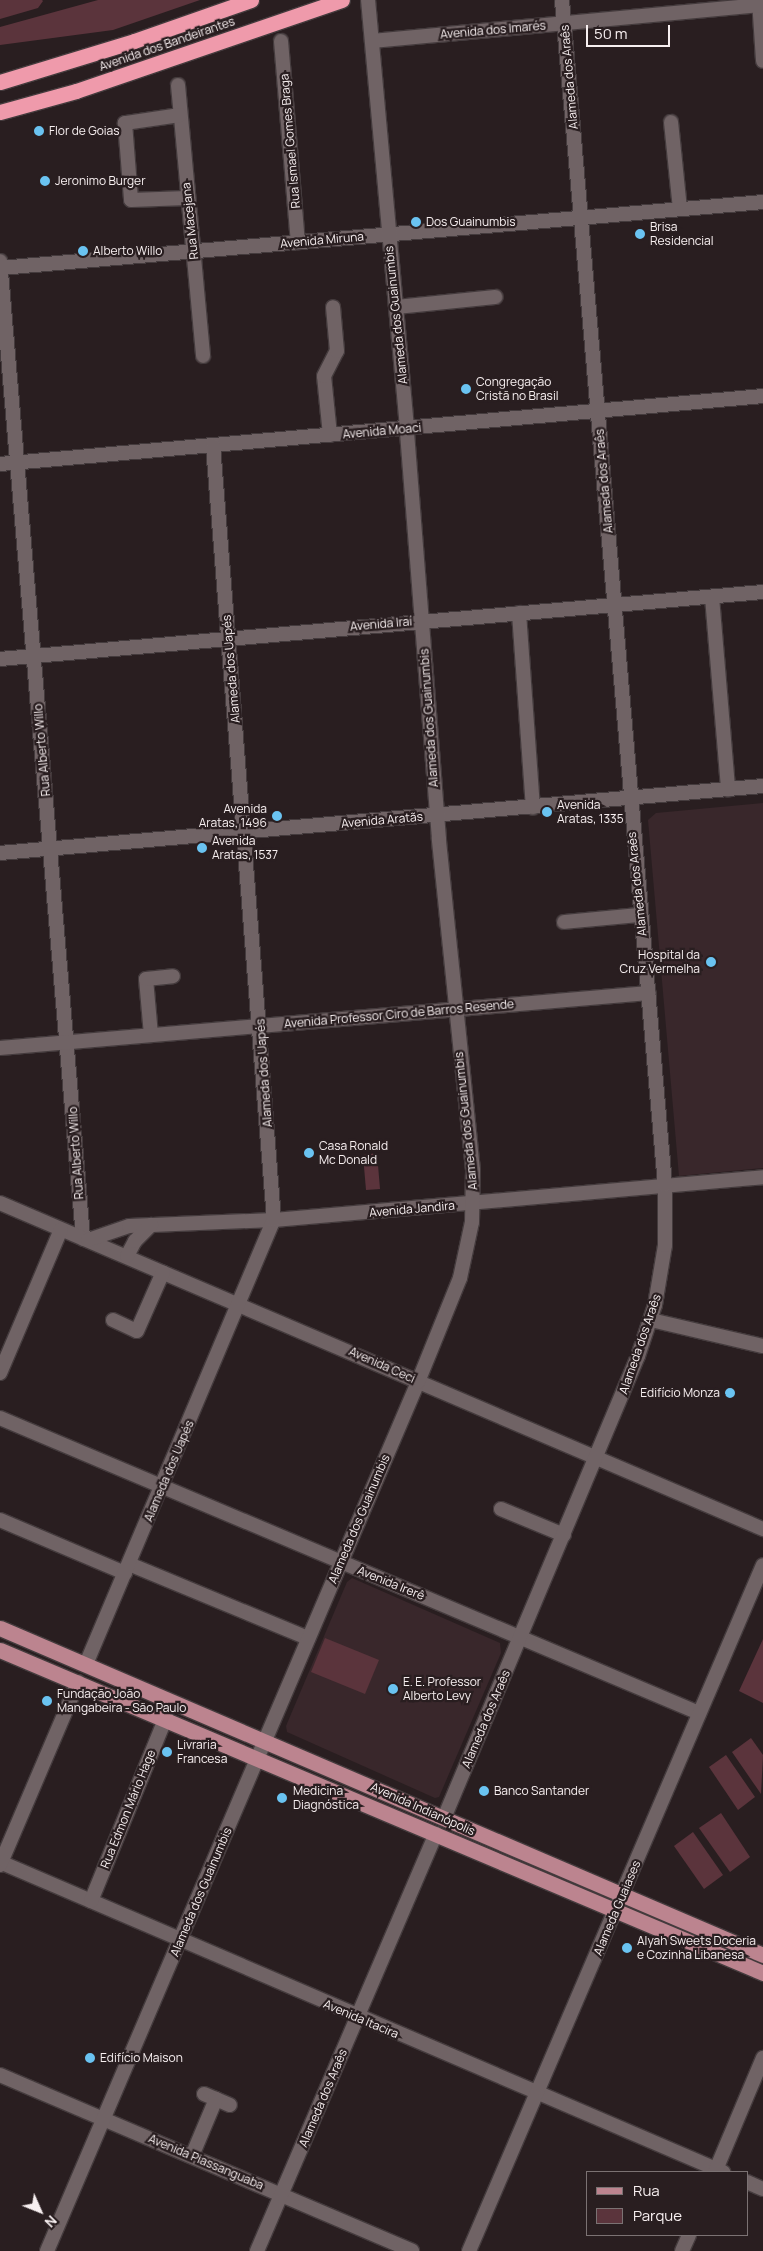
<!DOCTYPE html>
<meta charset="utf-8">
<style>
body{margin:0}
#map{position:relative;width:763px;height:2251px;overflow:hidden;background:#291e20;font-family:Manrope,sans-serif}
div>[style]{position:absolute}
.built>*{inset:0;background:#39272b}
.green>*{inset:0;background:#5b343c}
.roads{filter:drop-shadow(1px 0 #443b3d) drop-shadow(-1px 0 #443b3d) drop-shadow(0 1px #443b3d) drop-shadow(0 -1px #443b3d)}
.minor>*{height:14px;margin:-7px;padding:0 7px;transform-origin:7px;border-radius:7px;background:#706365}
.major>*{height:15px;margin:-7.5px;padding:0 7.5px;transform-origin:7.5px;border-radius:7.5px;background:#bc848f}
.highway>*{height:15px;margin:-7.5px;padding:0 7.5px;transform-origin:7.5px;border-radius:7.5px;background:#ef9aab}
.dots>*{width:14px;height:14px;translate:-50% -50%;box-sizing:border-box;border:2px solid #291e20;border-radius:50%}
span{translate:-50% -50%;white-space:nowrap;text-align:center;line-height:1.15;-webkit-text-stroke:4.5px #291e20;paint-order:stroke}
.street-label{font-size:12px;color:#f7eff0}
.poi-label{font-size:12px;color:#f7eff0}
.left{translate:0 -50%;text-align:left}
.right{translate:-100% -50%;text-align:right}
.legend{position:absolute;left:586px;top:2171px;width:162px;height:65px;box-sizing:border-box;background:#291e20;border:1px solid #7b7273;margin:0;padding:6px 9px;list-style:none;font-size:15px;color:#f7eff0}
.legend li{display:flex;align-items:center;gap:10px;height:25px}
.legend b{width:25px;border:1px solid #7b7273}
.north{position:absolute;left:15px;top:2186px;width:50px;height:50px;-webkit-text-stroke:4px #291e20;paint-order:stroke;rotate:134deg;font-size:14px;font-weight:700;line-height:20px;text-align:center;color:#f7eff0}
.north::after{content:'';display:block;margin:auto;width:18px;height:22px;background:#f7eff0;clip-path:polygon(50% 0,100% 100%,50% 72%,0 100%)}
.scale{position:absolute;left:586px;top:25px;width:84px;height:22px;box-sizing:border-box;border:2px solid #f7eff0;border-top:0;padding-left:6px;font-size:15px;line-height:18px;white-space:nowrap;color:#f7eff0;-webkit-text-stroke:4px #291e20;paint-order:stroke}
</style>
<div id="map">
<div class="built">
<div style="clip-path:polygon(763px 803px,763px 1168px,679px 1176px,648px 820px,656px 813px)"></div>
<div style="clip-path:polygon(352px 1578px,500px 1643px,501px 1653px,439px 1797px,435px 1798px,287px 1732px,286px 1726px,347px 1582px)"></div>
</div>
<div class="green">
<div style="clip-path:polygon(0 0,42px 0,43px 1px,38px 8px,0 19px)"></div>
<div style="clip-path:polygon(98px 0,200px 0,113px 30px,0 45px,0 27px)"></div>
<div style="clip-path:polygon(377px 1153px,380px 1189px,366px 1190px,363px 1155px)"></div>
<div style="clip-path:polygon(325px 1638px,379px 1660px,365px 1694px,311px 1672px)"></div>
<div style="clip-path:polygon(763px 1639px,763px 1703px,739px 1691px)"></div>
<div style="clip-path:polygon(751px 1738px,763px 1755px,761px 1794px,732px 1752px)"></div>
<div style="clip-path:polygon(726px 1755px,755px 1797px,738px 1810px,709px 1767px)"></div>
<div style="clip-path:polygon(721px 1813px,750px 1857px,730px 1872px,699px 1828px)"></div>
<div style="clip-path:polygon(693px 1832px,723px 1875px,704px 1889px,674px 1846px)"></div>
</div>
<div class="roads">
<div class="minor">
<div style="left:759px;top:0;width:61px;rotate:86.2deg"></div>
<div style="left:281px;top:41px;width:202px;rotate:85.2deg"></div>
<div style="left:372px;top:41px;width:393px;rotate:-5.3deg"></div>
<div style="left:178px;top:85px;width:272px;rotate:84.7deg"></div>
<div style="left:180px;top:115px;width:56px;rotate:171.7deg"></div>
<div style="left:125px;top:123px;width:77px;rotate:85.5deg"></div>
<div style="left:131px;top:200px;width:56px;rotate:-2deg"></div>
<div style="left:671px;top:122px;width:87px;rotate:84.1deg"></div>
<div style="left:0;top:261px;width:981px;rotate:85.14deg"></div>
<div style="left:0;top:268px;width:766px;rotate:-4.94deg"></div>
<div style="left:396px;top:307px;width:100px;rotate:-5.8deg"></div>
<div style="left:330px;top:435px;width:59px;rotate:-95.8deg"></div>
<div style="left:324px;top:376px;width:28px;rotate:-63deg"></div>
<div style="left:337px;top:351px;width:44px;rotate:-95.2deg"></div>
<div style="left:0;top:464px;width:766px;rotate:-5.09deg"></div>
<div style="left:712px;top:597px;width:193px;rotate:85.2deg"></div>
<div style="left:519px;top:613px;width:195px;rotate:85.9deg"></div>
<div style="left:0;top:659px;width:766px;rotate:-5.02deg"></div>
<div style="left:0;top:853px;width:766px;rotate:-5.02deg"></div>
<div style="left:564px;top:922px;width:76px;rotate:-5.3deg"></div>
<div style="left:151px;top:1035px;width:56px;rotate:-95.1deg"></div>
<div style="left:146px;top:979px;width:27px;rotate:-6deg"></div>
<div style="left:0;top:1048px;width:651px;rotate:-4.84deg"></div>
<div style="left:0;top:1203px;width:830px;rotate:23.14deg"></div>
<div style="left:88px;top:1240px;width:43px;rotate:-18.9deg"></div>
<div style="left:129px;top:1226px;width:145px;rotate:-2.4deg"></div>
<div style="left:274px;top:1220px;width:491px;rotate:-5deg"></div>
<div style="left:127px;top:1256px;width:17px;rotate:-62deg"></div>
<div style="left:135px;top:1241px;width:23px;rotate:-45deg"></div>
<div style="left:113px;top:1320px;width:26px;rotate:25deg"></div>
<div style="left:137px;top:1331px;width:64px;rotate:-66.2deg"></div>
<div style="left:651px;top:1320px;width:115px;rotate:13.1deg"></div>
<div style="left:0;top:1373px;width:156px;rotate:-67deg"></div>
<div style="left:0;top:1418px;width:759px;rotate:22.88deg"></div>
<div style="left:501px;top:1509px;width:68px;rotate:22.4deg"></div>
<div style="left:0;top:1520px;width:136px;rotate:23deg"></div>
<div style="left:129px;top:1564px;width:194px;rotate:22.5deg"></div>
<div style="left:86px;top:1664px;width:482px;rotate:-67.1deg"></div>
<div style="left:274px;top:1220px;width:777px;rotate:-94.5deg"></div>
<div style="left:444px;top:1818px;width:501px;rotate:-67.22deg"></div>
<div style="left:638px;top:1356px;width:54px;rotate:-71.6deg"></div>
<div style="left:655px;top:1305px;width:61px;rotate:-80.5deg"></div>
<div style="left:665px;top:1245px;width:60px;rotate:-90deg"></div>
<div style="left:665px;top:1185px;width:1189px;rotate:-94.97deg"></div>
<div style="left:0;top:1862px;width:787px;rotate:23.21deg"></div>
<div style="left:0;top:1865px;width:199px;rotate:-66.9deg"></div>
<div style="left:91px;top:1901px;width:199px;rotate:-67.8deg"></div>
<div style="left:0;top:2075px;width:448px;rotate:23.1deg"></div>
<div style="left:204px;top:2094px;width:28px;rotate:23deg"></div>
<div style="left:192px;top:2156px;width:62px;rotate:-67.2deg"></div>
<div style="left:715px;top:2172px;width:124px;rotate:-67.2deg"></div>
<div style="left:747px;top:2182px;width:17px;rotate:24deg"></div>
<div style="left:47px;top:2251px;width:945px;rotate:-66.88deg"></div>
<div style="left:418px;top:1382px;width:112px;rotate:-68deg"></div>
<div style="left:460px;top:1278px;width:57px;rotate:-77.9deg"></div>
<div style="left:472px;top:1222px;width:52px;rotate:-88.9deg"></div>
<div style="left:473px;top:1170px;width:333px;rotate:-95.9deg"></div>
<div style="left:439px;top:839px;width:412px;rotate:-94.5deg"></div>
<div style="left:407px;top:428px;width:430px;rotate:-95.2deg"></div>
<div style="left:257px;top:2251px;width:454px;rotate:-66.8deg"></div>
<div style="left:469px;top:2251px;width:746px;rotate:-66.8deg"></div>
<div style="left:682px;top:2251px;width:17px;rotate:-66deg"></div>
</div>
<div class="major">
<div style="left:0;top:1628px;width:830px;rotate:23.2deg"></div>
<div style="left:0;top:1650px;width:829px;rotate:22.94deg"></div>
</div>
<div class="highway">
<div style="left:0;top:82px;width:140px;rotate:-17deg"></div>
<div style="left:134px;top:41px;width:124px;rotate:-19.3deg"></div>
<div style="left:0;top:112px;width:79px;rotate:-15.4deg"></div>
<div style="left:76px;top:91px;width:281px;rotate:-18.9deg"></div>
</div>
</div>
<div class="dots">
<div style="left:39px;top:131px;background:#6ac3f1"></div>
<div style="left:45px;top:181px;background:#6ac3f1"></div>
<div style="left:416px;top:222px;background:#6ac3f1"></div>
<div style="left:640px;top:234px;background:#6ac3f1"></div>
<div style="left:83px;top:251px;background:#6ac3f1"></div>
<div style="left:466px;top:389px;background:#6ac3f1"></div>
<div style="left:547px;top:812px;background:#6ac3f1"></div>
<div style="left:277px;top:816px;background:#6ac3f1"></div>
<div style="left:202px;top:848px;background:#6ac3f1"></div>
<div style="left:711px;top:962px;background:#6ac3f1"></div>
<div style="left:309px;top:1153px;background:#6ac3f1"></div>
<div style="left:730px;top:1393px;background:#6ac3f1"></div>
<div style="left:393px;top:1689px;background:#6ac3f1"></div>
<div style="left:47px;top:1701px;background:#6ac3f1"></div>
<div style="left:167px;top:1752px;background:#6ac3f1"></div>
<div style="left:484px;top:1791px;background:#6ac3f1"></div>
<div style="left:282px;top:1798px;background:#6ac3f1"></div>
<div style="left:627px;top:1948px;background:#6ac3f1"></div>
<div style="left:90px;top:2058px;background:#6ac3f1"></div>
</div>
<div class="street-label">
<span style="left:493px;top:30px;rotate:-5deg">Avenida dos Imarés</span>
<span style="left:167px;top:44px;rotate:-19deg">Avenida dos Bandeirantes</span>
<span style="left:569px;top:77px;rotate:-95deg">Alameda dos Araês</span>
<span style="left:290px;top:141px;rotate:-95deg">Rua Ismael Gomes Braga</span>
<span style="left:190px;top:221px;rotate:-96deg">Rua Macejana</span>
<span style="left:322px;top:240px;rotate:-5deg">Avenida Miruna</span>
<span style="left:396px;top:315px;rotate:-96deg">Alameda dos Guainumbis</span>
<span style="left:382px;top:431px;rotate:-5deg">Avenida Moaci</span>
<span style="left:604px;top:481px;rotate:-95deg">Alameda dos Araês</span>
<span style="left:381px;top:624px;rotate:-5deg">Avenida Iraí</span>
<span style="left:231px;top:669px;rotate:-95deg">Alameda dos Uapés</span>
<span style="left:429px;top:718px;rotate:-94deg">Alameda dos Guainumbis</span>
<span style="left:42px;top:750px;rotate:-95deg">Rua Alberto Willo</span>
<span style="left:382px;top:820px;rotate:-5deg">Avenida Aratãs</span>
<span style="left:637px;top:884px;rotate:-96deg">Alameda dos Araês</span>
<span style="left:399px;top:1014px;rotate:-5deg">Avenida Professor Ciro de Barros Resende</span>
<span style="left:264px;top:1073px;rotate:-94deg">Alameda dos Uapés</span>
<span style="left:466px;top:1121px;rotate:-96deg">Alameda dos Guainumbis</span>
<span style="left:76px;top:1153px;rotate:-94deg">Rua Alberto Willo</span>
<span style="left:412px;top:1209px;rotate:-5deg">Avenida Jandira</span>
<span style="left:640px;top:1344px;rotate:-71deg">Alameda dos Araês</span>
<span style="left:382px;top:1365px;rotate:24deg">Avenida Ceci</span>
<span style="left:169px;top:1471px;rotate:-67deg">Alameda dos Uapés</span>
<span style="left:359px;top:1519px;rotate:-67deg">Alameda dos Guainumbis</span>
<span style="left:391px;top:1583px;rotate:22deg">Avenida Irerê</span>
<span style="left:486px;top:1719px;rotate:-67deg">Alameda dos Araês</span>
<span style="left:128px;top:1809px;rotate:-68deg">Rua Edmon Mário Hage</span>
<span style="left:423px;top:1809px;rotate:24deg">Avenida Indianópolis</span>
<span style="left:201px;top:1892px;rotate:-67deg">Alameda dos Guainumbis</span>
<span style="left:617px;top:1908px;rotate:-67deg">Alameda Guaiases</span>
<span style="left:361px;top:2019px;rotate:23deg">Avenida Itacira</span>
<span style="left:323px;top:2098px;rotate:-67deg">Alameda dos Araês</span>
<span style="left:206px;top:2162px;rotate:23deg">Avenida Piassanguaba</span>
</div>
<div class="poi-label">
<span class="left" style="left:49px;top:131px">Flor de Goias</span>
<span class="left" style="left:55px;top:181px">Jeronimo Burger</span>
<span class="left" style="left:426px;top:222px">Dos Guainumbis</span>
<span class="left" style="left:650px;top:234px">Brisa<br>Residencial</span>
<span class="left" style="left:93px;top:251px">Alberto Willo</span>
<span class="left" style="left:476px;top:389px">Congregação<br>Cristã no Brasil</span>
<span class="left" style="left:557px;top:812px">Avenida<br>Aratas, 1335</span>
<span class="right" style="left:267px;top:816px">Avenida<br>Aratas, 1496</span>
<span class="left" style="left:212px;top:848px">Avenida<br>Aratas, 1537</span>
<span class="right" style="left:700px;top:962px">Hospital da<br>Cruz Vermelha</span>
<span class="left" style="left:319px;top:1153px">Casa Ronald<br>Mc Donald</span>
<span class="right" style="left:720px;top:1393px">Edifício Monza</span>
<span class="left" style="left:403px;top:1689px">E. E. Professor<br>Alberto Levy</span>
<span class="left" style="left:57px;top:1701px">Fundação João<br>Mangabeira - São Paulo</span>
<span class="left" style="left:177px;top:1752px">Livraria<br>Francesa</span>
<span class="left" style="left:293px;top:1798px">Medicina<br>Diagnóstica</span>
<span class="left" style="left:494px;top:1791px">Banco Santander</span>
<span class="left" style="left:637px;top:1948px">Alyah Sweets Doceria<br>e Cozinha Libanesa</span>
<span class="left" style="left:100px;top:2058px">Edifício Maison</span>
</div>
<ul class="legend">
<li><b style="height:6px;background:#bc848f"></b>Rua</li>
<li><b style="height:14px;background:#5b343c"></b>Parque</li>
</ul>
<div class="north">N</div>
<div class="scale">50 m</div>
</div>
